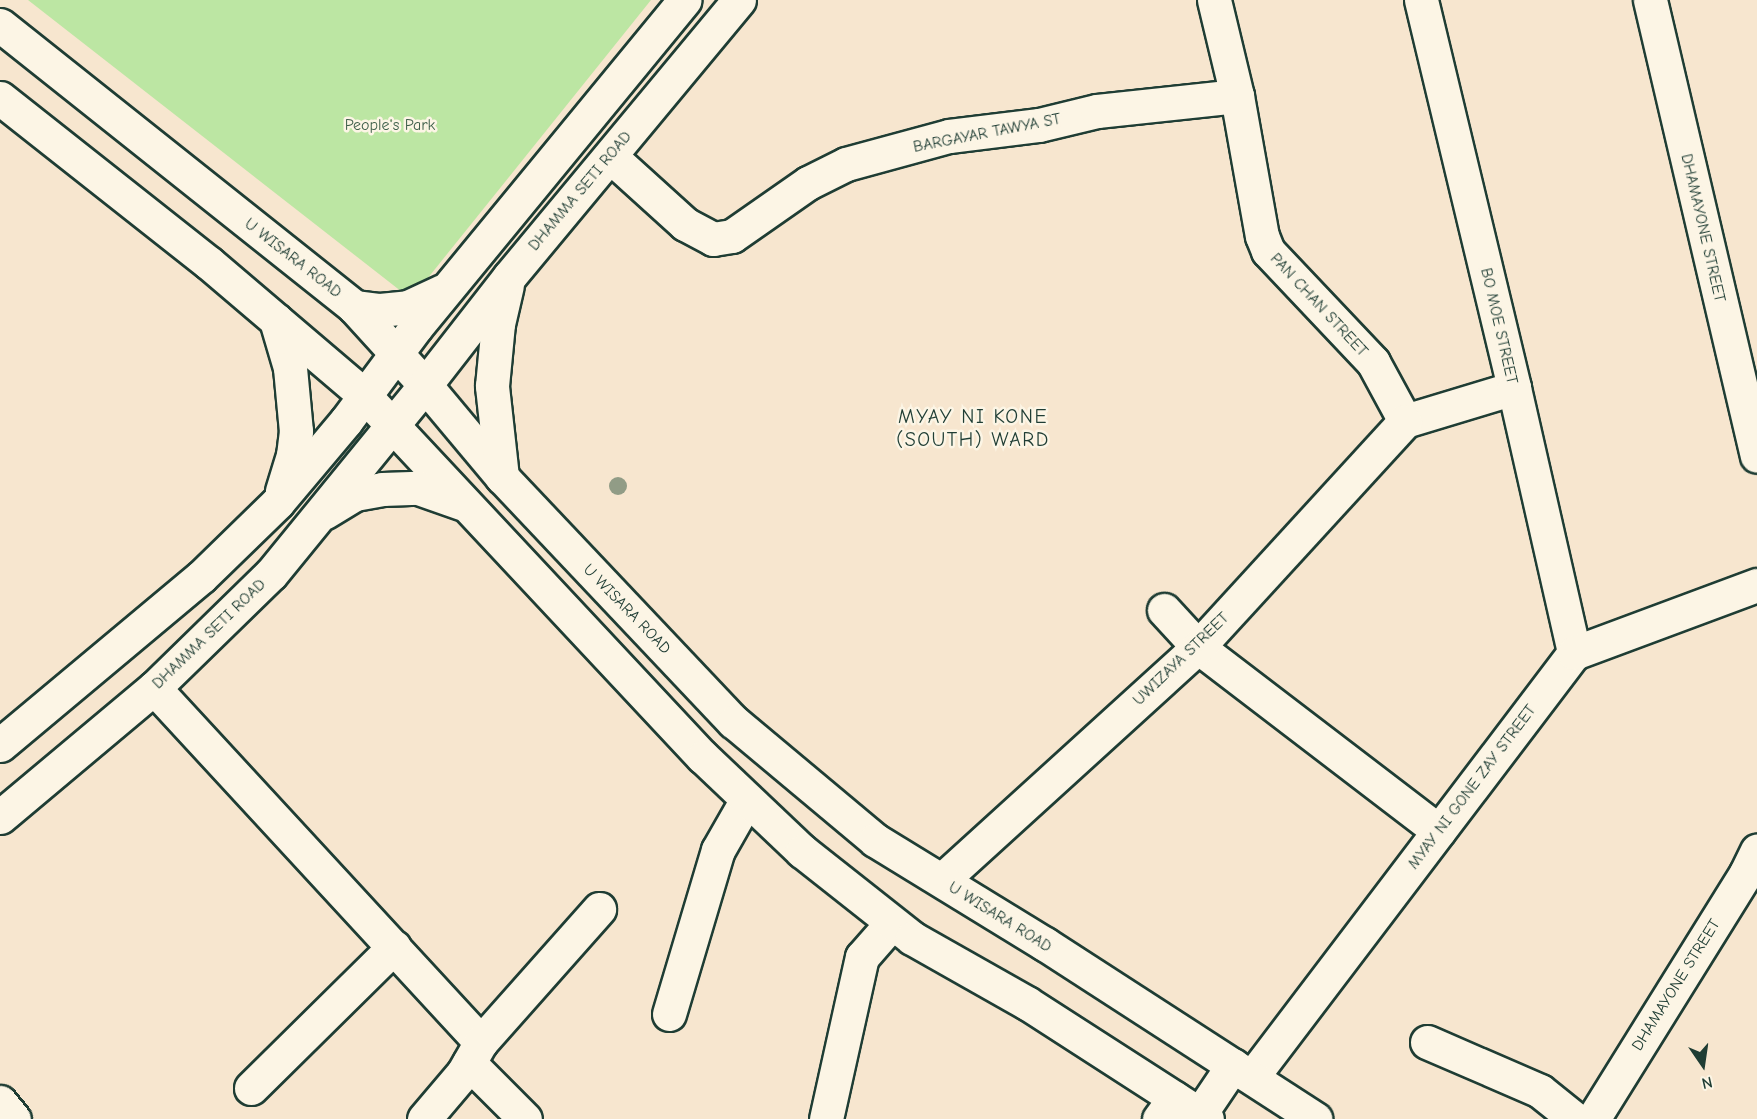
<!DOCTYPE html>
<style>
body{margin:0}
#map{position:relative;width:1757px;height:1119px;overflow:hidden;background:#f7e6cf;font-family:"Comic Neue",sans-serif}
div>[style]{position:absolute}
.green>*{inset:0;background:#bce6a3}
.roads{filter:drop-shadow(2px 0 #1f3d34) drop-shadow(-2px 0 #1f3d34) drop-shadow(0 2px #1f3d34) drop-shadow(0 -2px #1f3d34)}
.minor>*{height:33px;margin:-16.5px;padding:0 16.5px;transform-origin:16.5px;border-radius:16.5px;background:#fcf5e5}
.major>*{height:33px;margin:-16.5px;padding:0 16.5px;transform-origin:16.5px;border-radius:16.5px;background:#fcf5e5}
.trees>*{width:18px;height:18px;margin:-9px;border-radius:50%;background:#919c86}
span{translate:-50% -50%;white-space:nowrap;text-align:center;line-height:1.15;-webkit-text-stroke:5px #fcf5e5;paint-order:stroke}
.park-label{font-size:16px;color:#3e5f4a}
.street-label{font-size:16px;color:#1f3d34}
.quarter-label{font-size:20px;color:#1f3d34;letter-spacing:1.5px}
.north{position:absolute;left:1673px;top:1035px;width:60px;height:60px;-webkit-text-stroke:4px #fcf5e5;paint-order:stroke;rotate:167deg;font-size:16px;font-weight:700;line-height:24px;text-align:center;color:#1f3d34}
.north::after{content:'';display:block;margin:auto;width:21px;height:27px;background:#1f3d34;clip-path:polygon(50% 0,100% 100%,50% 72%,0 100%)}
</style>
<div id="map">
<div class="green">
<div style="clip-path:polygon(28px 0,651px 0,411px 299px)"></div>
</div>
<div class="roads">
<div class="minor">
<div style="left:1214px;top:0;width:99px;rotate:76.5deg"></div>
<div style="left:1237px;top:96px;width:142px;rotate:79.9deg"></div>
<div style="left:1262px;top:236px;width:16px;rotate:68deg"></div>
<div style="left:1268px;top:251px;width:153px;rotate:46.6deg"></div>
<div style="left:1373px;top:362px;width:67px;rotate:61.5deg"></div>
<div style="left:1405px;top:421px;width:114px;rotate:-16.8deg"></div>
<div style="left:1421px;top:0;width:399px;rotate:76.5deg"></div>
<div style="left:1514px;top:388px;width:272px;rotate:77.2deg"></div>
<div style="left:1650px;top:0;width:468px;rotate:76.8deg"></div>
<div style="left:610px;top:156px;width:101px;rotate:42.2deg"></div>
<div style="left:685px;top:224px;width:32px;rotate:28deg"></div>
<div style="left:713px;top:239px;width:19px;rotate:-9deg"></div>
<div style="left:732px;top:236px;width:93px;rotate:-34.9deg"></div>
<div style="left:808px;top:183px;width:42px;rotate:-26.6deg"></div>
<div style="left:846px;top:164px;width:107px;rotate:-15.2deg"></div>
<div style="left:949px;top:136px;width:91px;rotate:-7deg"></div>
<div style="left:1039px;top:125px;width:60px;rotate:-13.6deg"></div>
<div style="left:1097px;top:111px;width:141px;rotate:-6.1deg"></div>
<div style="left:1164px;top:610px;width:50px;rotate:47.4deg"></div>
<div style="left:1198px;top:647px;width:303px;rotate:37.4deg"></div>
<div style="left:154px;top:688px;width:482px;rotate:47.3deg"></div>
<div style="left:942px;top:880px;width:346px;rotate:-42.3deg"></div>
<div style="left:1198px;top:647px;width:306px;rotate:-47.5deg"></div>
<div style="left:669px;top:1014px;width:171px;rotate:-73.4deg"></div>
<div style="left:718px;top:850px;width:56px;rotate:-60.3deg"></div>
<div style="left:1427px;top:1042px;width:123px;rotate:23.4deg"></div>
<div style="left:1540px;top:1091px;width:45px;rotate:38.7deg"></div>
<div style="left:469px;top:1063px;width:79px;rotate:45deg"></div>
<div style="left:1252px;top:1077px;width:532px;rotate:-52.79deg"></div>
<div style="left:1574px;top:653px;width:195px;rotate:-20.4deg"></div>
<div style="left:251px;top:1088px;width:201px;rotate:-44.6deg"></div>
<div style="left:0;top:1102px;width:22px;rotate:51deg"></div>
<div style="left:424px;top:1119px;width:60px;rotate:-49.7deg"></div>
<div style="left:463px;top:1073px;width:36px;rotate:-60deg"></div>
<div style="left:481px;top:1042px;width:178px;rotate:-48.4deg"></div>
<div style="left:826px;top:1119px;width:166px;rotate:-77.5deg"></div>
<div style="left:862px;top:957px;width:44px;rotate:-48.7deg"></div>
<div style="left:1159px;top:1119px;width:26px;rotate:-54deg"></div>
<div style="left:1593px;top:1119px;width:290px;rotate:-58.1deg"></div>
<div style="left:1746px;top:873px;width:25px;rotate:-64deg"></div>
</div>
<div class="major">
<div style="left:0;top:25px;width:453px;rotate:38.5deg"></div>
<div style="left:354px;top:307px;width:105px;rotate:47.7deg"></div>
<div style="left:425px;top:385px;width:120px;rotate:50.1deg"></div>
<div style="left:502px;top:477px;width:337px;rotate:46.6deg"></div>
<div style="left:734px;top:722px;width:184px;rotate:39.9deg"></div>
<div style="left:875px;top:840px;width:199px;rotate:31.5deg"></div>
<div style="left:1045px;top:944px;width:322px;rotate:32.9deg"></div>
<div style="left:0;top:98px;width:266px;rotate:38.3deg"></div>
<div style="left:209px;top:263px;width:204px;rotate:40.4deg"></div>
<div style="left:364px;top:395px;width:496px;rotate:46.9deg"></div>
<div style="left:703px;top:757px;width:137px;rotate:43.5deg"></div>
<div style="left:802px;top:851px;width:140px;rotate:38.3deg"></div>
<div style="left:912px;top:938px;width:132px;rotate:29.5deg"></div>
<div style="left:1027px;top:1003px;width:214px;rotate:32.8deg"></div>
<div style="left:354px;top:307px;width:26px;rotate:7deg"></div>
<div style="left:380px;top:310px;width:28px;rotate:-6deg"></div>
<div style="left:408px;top:307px;width:38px;rotate:-25deg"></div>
<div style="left:276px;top:320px;width:50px;rotate:73.7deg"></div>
<div style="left:290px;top:368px;width:63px;rotate:84.6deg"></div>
<div style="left:296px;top:431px;width:24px;rotate:97deg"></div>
<div style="left:293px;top:455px;width:38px;rotate:107deg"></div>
<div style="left:502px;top:477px;width:92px;rotate:-96.3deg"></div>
<div style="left:492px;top:386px;width:62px;rotate:-84.5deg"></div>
<div style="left:498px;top:324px;width:39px;rotate:-77deg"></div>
<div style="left:325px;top:512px;width:35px;rotate:-31deg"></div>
<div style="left:355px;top:494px;width:27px;rotate:-10deg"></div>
<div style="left:382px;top:489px;width:36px;rotate:-2deg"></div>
<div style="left:418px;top:488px;width:46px;rotate:19.2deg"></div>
<div style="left:0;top:745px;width:262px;rotate:-39.9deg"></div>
<div style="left:201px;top:577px;width:107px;rotate:-44.2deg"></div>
<div style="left:278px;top:502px;width:106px;rotate:-50deg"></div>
<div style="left:346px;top:421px;width:117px;rotate:-53.3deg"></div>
<div style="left:416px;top:327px;width:423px;rotate:-50.6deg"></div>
<div style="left:0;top:817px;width:201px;rotate:-40deg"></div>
<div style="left:154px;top:688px;width:163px;rotate:-44.3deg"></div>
<div style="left:271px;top:574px;width:244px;rotate:-50.8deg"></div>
<div style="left:425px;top:385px;width:137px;rotate:-52.1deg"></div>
<div style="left:509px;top:277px;width:360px;rotate:-50.3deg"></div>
<div style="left:1200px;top:1114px;width:59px;rotate:-56deg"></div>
</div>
</div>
<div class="trees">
<div style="left:618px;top:486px"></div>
</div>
<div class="park-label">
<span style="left:390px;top:125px">People's Park</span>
</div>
<div class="street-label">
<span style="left:987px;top:133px;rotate:-11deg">BARGAYAR TAWYA ST</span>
<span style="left:580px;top:191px;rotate:-50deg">DHAMMA SETI ROAD</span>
<span style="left:1703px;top:228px;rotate:77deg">DHAMAYONE STREET</span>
<span style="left:293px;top:258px;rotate:38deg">U WISARA ROAD</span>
<span style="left:1319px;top:305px;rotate:47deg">PAN CHAN STREET</span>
<span style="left:1499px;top:326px;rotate:77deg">BO MOE STREET</span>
<span style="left:627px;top:609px;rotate:46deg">U WISARA ROAD</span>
<span style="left:209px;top:634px;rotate:-44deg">DHAMMA SETI ROAD</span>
<span style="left:1181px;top:659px;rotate:-44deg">UWIZAYA STREET</span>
<span style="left:1472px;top:787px;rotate:-53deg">MYAY NI GONE ZAY STREET</span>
<span style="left:1000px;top:917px;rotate:32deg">U WISARA ROAD</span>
<span style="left:1676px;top:985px;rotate:-58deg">DHAMAYONE STREET</span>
</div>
<div class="quarter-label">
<span style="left:973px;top:428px">MYAY NI KONE<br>(SOUTH) WARD</span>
</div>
<div class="north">N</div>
</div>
